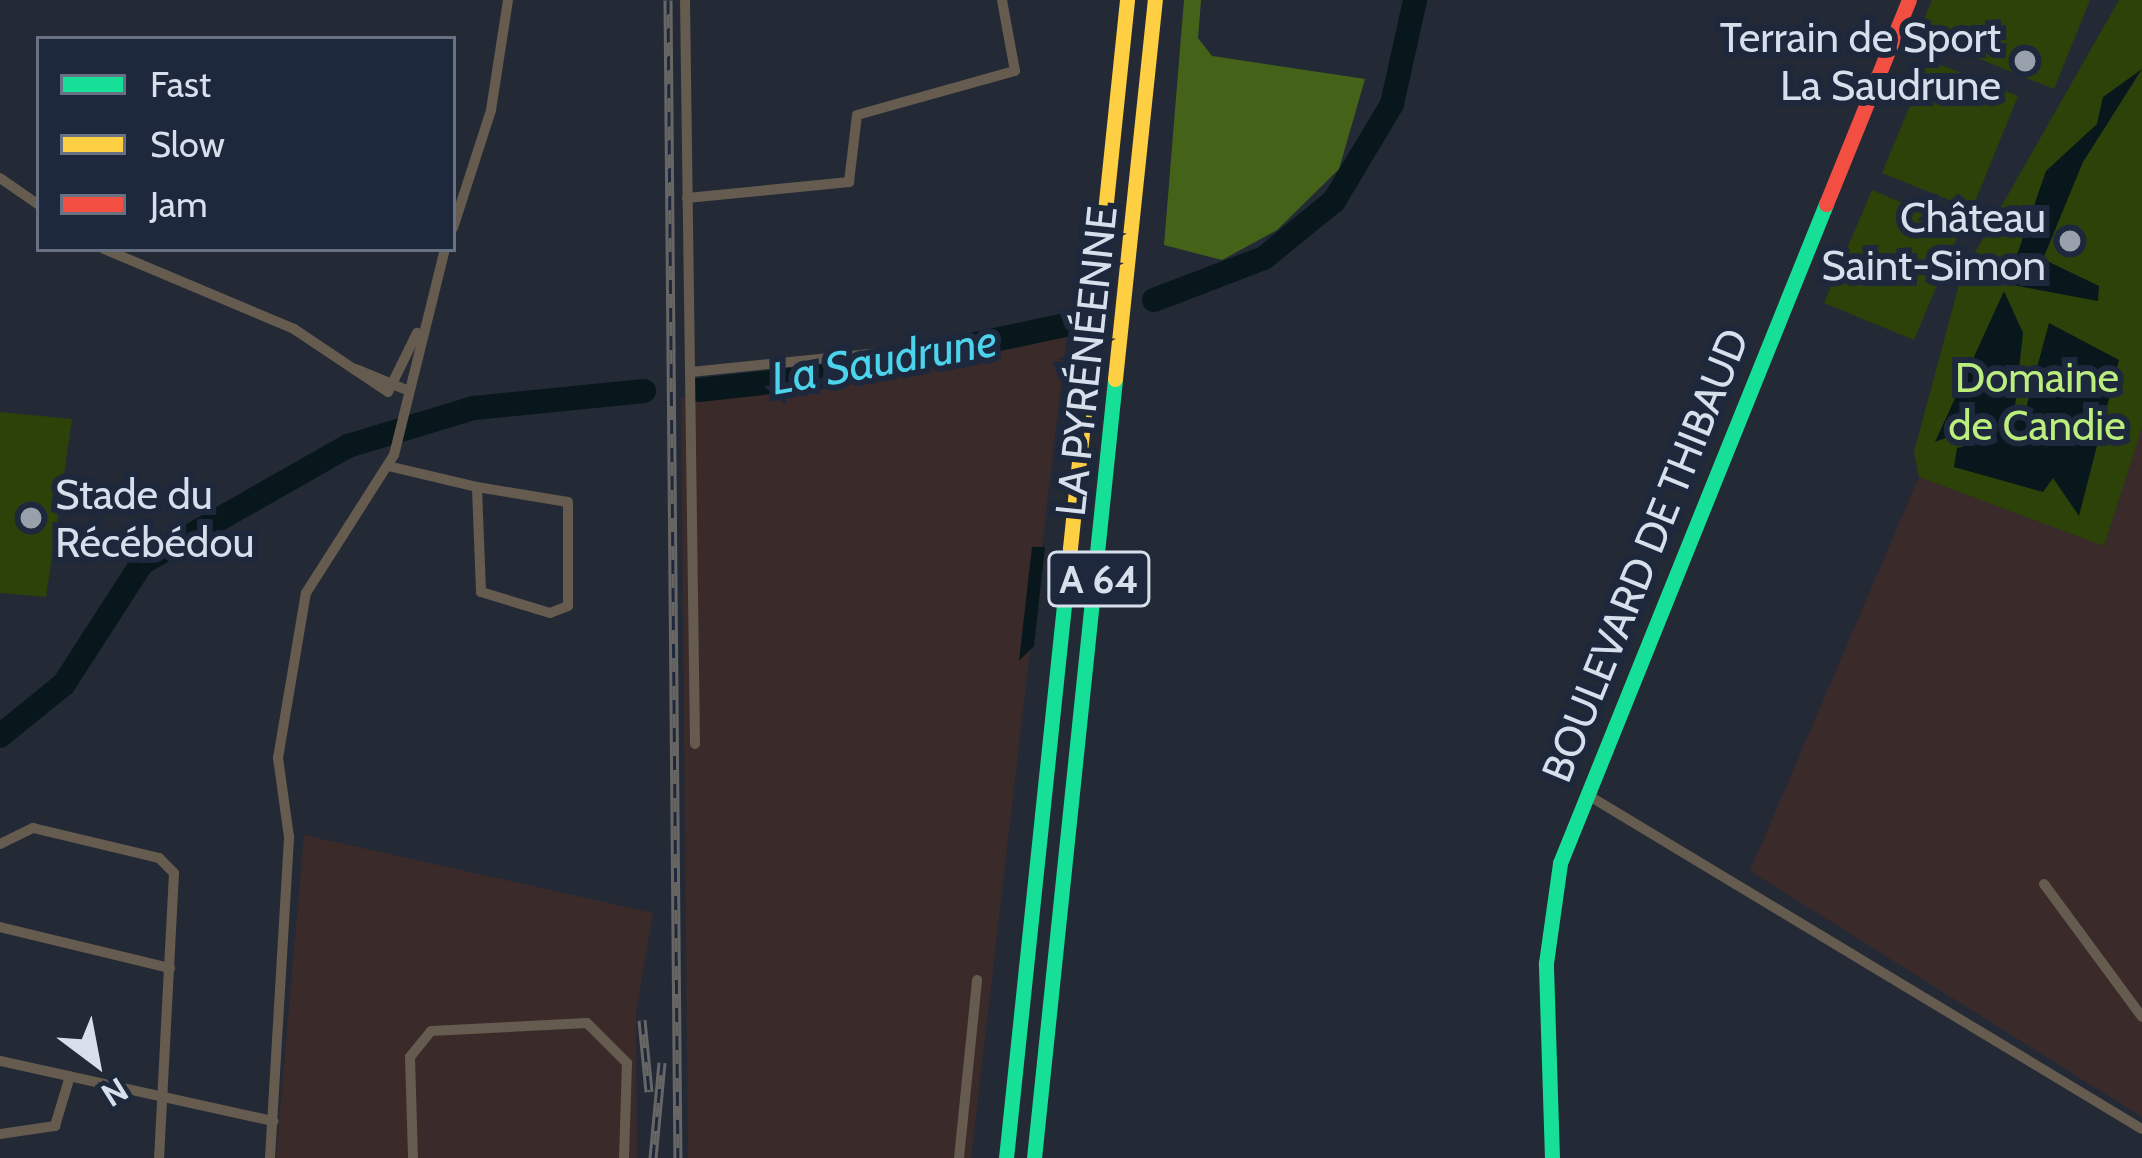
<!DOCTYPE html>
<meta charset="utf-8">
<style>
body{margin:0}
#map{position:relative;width:2142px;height:1158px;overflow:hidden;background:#242a35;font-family:Cabin,sans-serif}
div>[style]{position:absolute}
.industrial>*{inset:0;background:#3a2a29}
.green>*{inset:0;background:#2c4209}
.forest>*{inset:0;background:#456318}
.water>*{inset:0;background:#08171b}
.river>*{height:24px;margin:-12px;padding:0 12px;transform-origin:12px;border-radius:12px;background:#08171b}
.street>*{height:10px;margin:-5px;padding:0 5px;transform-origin:5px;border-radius:5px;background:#655b4e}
.fast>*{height:15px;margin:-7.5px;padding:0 7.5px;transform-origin:7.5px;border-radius:7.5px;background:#16e098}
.slow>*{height:15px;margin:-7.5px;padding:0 7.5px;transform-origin:7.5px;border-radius:7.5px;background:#ffcf43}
.jam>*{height:15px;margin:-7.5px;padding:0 7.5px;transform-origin:7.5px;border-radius:7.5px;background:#f24e42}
.rail>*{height:9px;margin-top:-4.5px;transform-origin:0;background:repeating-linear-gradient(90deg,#1d283c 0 14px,#676665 0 28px);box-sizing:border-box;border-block:3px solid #676665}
.dots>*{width:33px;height:33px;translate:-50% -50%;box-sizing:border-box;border:6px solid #1d283c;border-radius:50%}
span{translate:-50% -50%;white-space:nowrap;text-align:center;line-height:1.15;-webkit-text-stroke:12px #1d283c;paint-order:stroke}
.shield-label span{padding:3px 9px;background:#1d283c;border:3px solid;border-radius:9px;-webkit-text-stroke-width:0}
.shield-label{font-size:39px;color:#d7dfec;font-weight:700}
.poi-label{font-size:42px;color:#d7dfec}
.right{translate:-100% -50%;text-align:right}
.left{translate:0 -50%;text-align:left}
.street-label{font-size:42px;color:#d7dfec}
.park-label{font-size:42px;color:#bcee7e}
.water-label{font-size:45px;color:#4cd4ed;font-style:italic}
.legend{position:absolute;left:36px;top:36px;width:420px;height:216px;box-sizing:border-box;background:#1d283c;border:3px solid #677182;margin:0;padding:15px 21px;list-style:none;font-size:36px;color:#d7dfec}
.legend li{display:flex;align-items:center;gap:24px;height:60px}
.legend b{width:60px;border:3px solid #677182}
.north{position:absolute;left:36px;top:1002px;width:120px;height:120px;-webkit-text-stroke:9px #1d283c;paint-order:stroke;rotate:148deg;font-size:33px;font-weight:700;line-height:48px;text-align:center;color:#d7dfec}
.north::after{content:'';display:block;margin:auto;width:42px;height:54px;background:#d7dfec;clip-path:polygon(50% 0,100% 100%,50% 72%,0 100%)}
</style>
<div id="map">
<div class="industrial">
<div style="clip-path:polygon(1067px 332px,971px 1158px,688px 1158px,681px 398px,783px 393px)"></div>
<div style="clip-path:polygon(2142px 428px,2142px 1117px,1750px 871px,1919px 477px,2104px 546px)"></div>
<div style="clip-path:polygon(304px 835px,653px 913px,636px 1013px,637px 1158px,276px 1158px)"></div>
</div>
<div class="green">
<div style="clip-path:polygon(1932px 0,2090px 0,2054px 89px,1918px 34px)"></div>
<div style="clip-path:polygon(2119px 0,2142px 0,2142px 428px,2104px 546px,1919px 477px,1914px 452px,1961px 277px)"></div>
<div style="clip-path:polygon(1929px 60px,2018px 96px,1972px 209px,1882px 173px)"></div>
<div style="clip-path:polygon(1872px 190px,1961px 228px,1914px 340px,1824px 303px)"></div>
<div style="clip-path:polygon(0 412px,72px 419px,46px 597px,0 593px)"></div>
</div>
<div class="forest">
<div style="clip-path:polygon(1184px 0,1201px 0,1198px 38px,1212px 56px,1365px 79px,1339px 169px,1277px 230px,1222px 260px,1164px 245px)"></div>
</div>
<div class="water">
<div style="clip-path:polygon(2142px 69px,2083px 162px,2043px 259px,2099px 286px,2098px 301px,2007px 284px,2046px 171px,2097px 124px,2103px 97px)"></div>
<div style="clip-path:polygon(2004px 291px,2023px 333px,2014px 415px,2025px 412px,2049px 323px,2119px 360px,2079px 516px,2053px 478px,2043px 492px,1954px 467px,1957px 448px,1988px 440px,1974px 427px,1935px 442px)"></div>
<div style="clip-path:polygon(1032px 547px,1045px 547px,1034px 646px,1019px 661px)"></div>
</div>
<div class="river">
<div style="left:1154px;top:300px;width:118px;rotate:-20.9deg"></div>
<div style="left:1264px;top:258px;width:90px;rotate:-39.2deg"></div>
<div style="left:1334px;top:201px;width:113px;rotate:-59.1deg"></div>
<div style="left:1392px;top:104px;width:107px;rotate:-77.5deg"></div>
<div style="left:699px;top:390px;width:127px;rotate:-6.3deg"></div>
<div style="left:825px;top:376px;width:249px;rotate:-12deg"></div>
<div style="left:0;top:736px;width:82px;rotate:-39.1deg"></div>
<div style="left:64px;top:684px;width:144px;rotate:-57.2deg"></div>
<div style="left:142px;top:563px;width:237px;rotate:-29.6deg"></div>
<div style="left:348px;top:446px;width:132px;rotate:-16.8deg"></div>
<div style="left:474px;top:408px;width:171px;rotate:-5.7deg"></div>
</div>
<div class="street">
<div style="left:685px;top:0;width:744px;rotate:89.23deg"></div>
<div style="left:0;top:178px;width:47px;rotate:34.7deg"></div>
<div style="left:687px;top:198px;width:163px;rotate:-5.6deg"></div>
<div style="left:849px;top:182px;width:67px;rotate:-83.2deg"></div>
<div style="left:857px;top:115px;width:164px;rotate:-15.6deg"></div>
<div style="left:1015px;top:71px;width:72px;rotate:-100.4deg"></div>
<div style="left:453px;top:228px;width:124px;rotate:-72.1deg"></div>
<div style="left:491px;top:110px;width:111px;rotate:-81.2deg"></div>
<div style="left:104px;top:249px;width:206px;rotate:22.8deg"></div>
<div style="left:294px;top:329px;width:113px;rotate:33.8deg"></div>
<div style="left:356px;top:369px;width:52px;rotate:22.6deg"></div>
<div style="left:691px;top:372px;width:187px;rotate:-5.8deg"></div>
<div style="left:388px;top:392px;width:66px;rotate:-63.8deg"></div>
<div style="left:388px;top:466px;width:91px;rotate:13.3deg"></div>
<div style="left:477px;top:487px;width:92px;rotate:9.4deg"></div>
<div style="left:568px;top:502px;width:104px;rotate:90deg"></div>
<div style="left:568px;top:606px;width:19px;rotate:159deg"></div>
<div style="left:550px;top:613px;width:72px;rotate:-163.1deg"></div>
<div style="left:481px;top:592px;width:105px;rotate:-92.2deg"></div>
<div style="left:1586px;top:794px;width:649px;rotate:31.07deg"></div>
<div style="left:0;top:844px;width:37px;rotate:-26deg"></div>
<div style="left:33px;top:828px;width:130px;rotate:13.4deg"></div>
<div style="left:159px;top:858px;width:21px;rotate:45deg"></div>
<div style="left:174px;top:873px;width:285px;rotate:93deg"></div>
<div style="left:2044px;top:884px;width:165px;rotate:53.6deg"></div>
<div style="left:0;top:927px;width:175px;rotate:13.6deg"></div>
<div style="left:0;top:1061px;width:280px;rotate:12.4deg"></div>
<div style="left:0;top:1134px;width:56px;rotate:-8.3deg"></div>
<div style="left:55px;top:1126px;width:52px;rotate:-73.3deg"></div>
<div style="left:270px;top:1158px;width:322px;rotate:-86.6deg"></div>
<div style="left:289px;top:837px;width:80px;rotate:-97.9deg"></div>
<div style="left:278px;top:758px;width:167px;rotate:-80.4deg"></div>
<div style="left:306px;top:593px;width:164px;rotate:-57.5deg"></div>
<div style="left:394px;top:455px;width:212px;rotate:-76.1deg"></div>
<div style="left:413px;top:1158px;width:101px;rotate:-91.7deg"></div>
<div style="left:410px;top:1057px;width:33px;rotate:-51deg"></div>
<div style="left:431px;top:1031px;width:156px;rotate:-2.9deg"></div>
<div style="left:587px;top:1023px;width:57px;rotate:45deg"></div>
<div style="left:627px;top:1063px;width:95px;rotate:91.8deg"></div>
<div style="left:959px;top:1158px;width:179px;rotate:-84.2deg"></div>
</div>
<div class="fast">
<div style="left:1006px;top:1158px;width:613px;rotate:-84.01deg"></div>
<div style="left:1034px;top:1158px;width:783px;rotate:-84.06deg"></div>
<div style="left:1552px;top:1158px;width:195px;rotate:-91.8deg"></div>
<div style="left:1546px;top:963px;width:101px;rotate:-82deg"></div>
<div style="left:1560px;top:863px;width:711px;rotate:-68.02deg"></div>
</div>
<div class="slow">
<div style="left:1115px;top:379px;width:381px;rotate:-84deg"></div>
<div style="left:1070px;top:548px;width:551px;rotate:-84.06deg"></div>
</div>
<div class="jam">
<div style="left:1826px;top:204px;width:220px;rotate:-67.9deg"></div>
</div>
<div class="rail">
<div style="left:668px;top:0;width:1158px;rotate:89.51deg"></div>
<div style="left:642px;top:1020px;width:72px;rotate:84.4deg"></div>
<div style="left:653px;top:1158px;width:96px;rotate:-84.6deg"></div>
</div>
<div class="dots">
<div style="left:2025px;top:61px;background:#98a0ac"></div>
<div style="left:2070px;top:241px;background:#98a0ac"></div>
<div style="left:31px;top:518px;background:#98a0ac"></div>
</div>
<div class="shield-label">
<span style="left:1099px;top:579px">A 64</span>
</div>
<div class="poi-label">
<span class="right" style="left:2001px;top:61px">Terrain de Sport<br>La Saudrune</span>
<span class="right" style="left:2046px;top:241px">Château<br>Saint-Simon</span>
<span class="left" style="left:55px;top:518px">Stade du<br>Récébédou</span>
</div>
<div class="street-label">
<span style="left:1086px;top:361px;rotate:-84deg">LA PYRÉNÉENNE</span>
<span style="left:1645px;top:555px;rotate:-68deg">BOULEVARD DE THIBAUD</span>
</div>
<div class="park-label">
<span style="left:2037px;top:401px">Domaine<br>de Candie</span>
</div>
<div class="water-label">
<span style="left:884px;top:360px;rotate:-10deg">La Saudrune</span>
</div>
<ul class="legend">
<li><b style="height:15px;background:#16e098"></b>Fast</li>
<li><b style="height:15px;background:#ffcf43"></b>Slow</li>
<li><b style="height:15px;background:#f24e42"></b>Jam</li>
</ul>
<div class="north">N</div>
</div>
